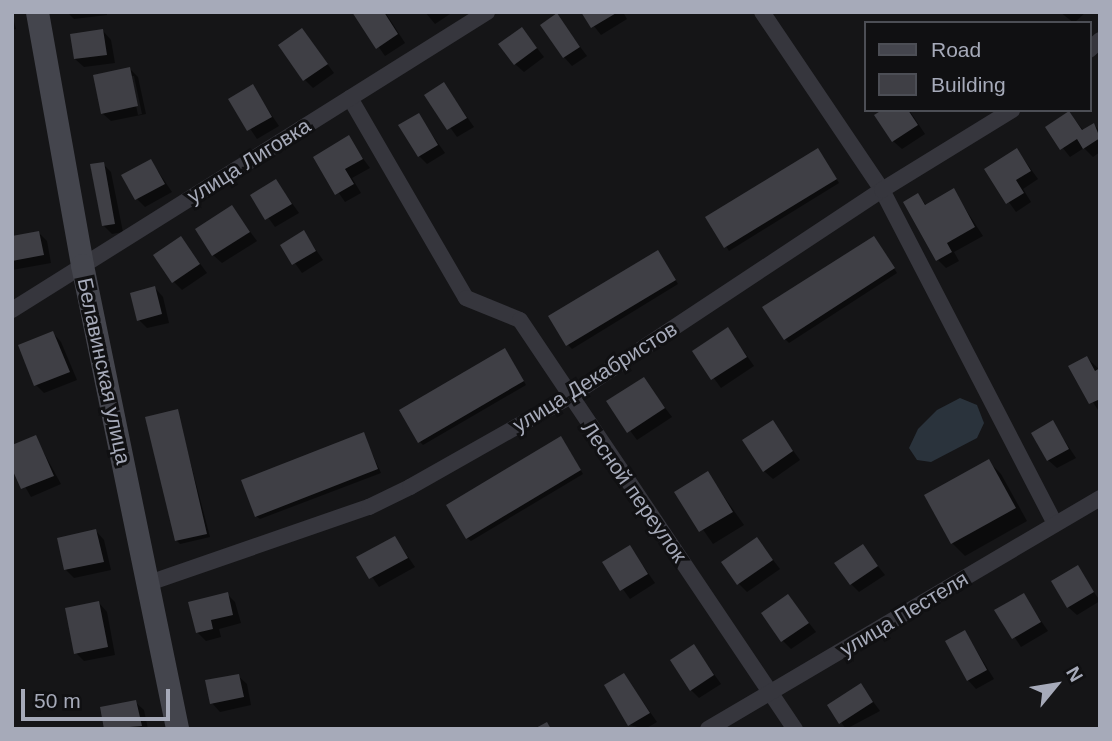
<!DOCTYPE html>
<meta charset="utf-8">
<style>
body{margin:0}
#map{position:relative;width:1112px;height:741px;overflow:hidden;background:#151517;font-family:Helvetica,sans-serif}
div>[style]{position:absolute}
.water>*{inset:0;background:#2a333c}
.shadow>*{inset:0;background:#0007}
.building>*{inset:0;background:#3f3f45}
.minor>*{height:16px;margin:-8px;padding:0 8px;transform-origin:8px;border-radius:8px;background:#36363d}
.secondary>*{height:23px;margin:-11.5px;padding:0 11.5px;transform-origin:11.5px;border-radius:11.5px;background:#44454d}
span{translate:-50% -50%;white-space:nowrap;text-align:center;line-height:1.15;-webkit-text-stroke:6px #101012;paint-order:stroke}
.street-label{font-size:21px;color:#a6aab9}
.frame{position:absolute;inset:0;border:14px solid #a6aab9;pointer-events:none}
.legend{position:absolute;left:864px;top:21px;width:228px;height:91px;box-sizing:border-box;background:#101012;border:2px solid #4c4e55;margin:0;padding:9px 12px;list-style:none;font-size:21px;color:#a6aab9}
.legend li{display:flex;align-items:center;gap:14px;height:35px}
.legend b{width:35px;border:2px solid #4c4e55}
.north{position:absolute;left:1021px;top:650px;width:70px;height:70px;-webkit-text-stroke:5px #101012;paint-order:stroke;rotate:60deg;font-size:19px;font-weight:700;line-height:28px;text-align:center;color:#a6aab9}
.north::after{content:'';display:block;margin:auto;width:24px;height:32px;background:#a6aab9;clip-path:polygon(50% 0,100% 100%,50% 72%,0 100%)}
.scale{position:absolute;left:21px;top:689px;width:149px;height:32px;box-sizing:border-box;border:4px solid #a6aab9;border-top:0;padding-left:9px;font-size:21px;line-height:24px;white-space:nowrap;color:#a6aab9;-webkit-text-stroke:5px #101012;paint-order:stroke}
</style>
<div id="map">
<div class="water">
<div style="clip-path:polygon(960px 398px,977px 405px,984px 423px,977px 438px,931px 462px,917px 460px,909px 448px,918px 429px,937px 410px)"></div>
</div>
<div class="shadow">
<div style="clip-path:polygon(67px 12px,107px 12px,107px 15px,74px 19px)"></div>
<div style="clip-path:polygon(354px 12px,385px 12px,405px 43px,385px 56px)"></div>
<div style="clip-path:polygon(425px 12px,453px 12px,435px 24px)"></div>
<div style="clip-path:polygon(583px 12px,623px 12px,627px 19px,601px 35px)"></div>
<div style="clip-path:polygon(1060px 12px,1086px 12px,1074px 23px)"></div>
<div style="clip-path:polygon(12px 14px,16px 29px,12px 30px)"></div>
<div style="clip-path:polygon(557px 16px,587px 56px,572px 66px,564px 57px)"></div>
<div style="clip-path:polygon(522px 29px,544px 57px,524px 72px,515px 64px)"></div>
<div style="clip-path:polygon(302px 30px,334px 73px,313px 88px,305px 80px)"></div>
<div style="clip-path:polygon(103px 31px,111px 40px,115px 63px,84px 67px,75px 59px)"></div>
<div style="clip-path:polygon(evenodd,130px 69px,138px 77px,146px 114px,111px 121px,102px 113px,130px 69px,130px 76px,134px 76px,142px 114px,138px 115px,130px 76px)"></div>
<div style="clip-path:polygon(444px 84px,474px 127px,457px 137px,427px 95px)"></div>
<div style="clip-path:polygon(252px 86px,279px 126px,257px 139px,230px 99px)"></div>
<div style="clip-path:polygon(885px 110px,909px 110px,925px 134px,902px 149px,893px 141px)"></div>
<div style="clip-path:polygon(1069px 113px,1084px 131px,1094px 125px,1100px 131px,1100px 152px,1093px 157px,1084px 148px,1070px 157px,1047px 128px)"></div>
<div style="clip-path:polygon(418px 115px,445px 153px,427px 164px,419px 156px)"></div>
<div style="clip-path:polygon(348px 138px,370px 168px,352px 178px,361px 193px,345px 202px,315px 158px)"></div>
<div style="clip-path:polygon(818px 150px,839px 183px,729px 251px,708px 218px)"></div>
<div style="clip-path:polygon(1017px 150px,1038px 179px,1023px 189px,1031px 202px,1016px 212px,986px 170px)"></div>
<div style="clip-path:polygon(151px 161px,172px 192px,145px 207px,137px 199px)"></div>
<div style="clip-path:polygon(103px 164px,111px 172px,123px 232px,112px 234px,104px 226px)"></div>
<div style="clip-path:polygon(276px 181px,299px 213px,275px 227px,252px 195px)"></div>
<div style="clip-path:polygon(953px 190px,983px 236px,954px 252px,959px 261px,946px 268px,938px 260px,918px 195px,927px 206px)"></div>
<div style="clip-path:polygon(232px 207px,257px 241px,222px 263px,213px 255px)"></div>
<div style="clip-path:polygon(39px 233px,47px 241px,51px 263px,12px 270px,12px 237px)"></div>
<div style="clip-path:polygon(304px 233px,323px 260px,302px 273px,282px 245px)"></div>
<div style="clip-path:polygon(181px 238px,207px 273px,182px 290px,174px 282px)"></div>
<div style="clip-path:polygon(877px 241px,897px 273px,789px 343px,785px 339px)"></div>
<div style="clip-path:polygon(661px 256px,678px 284px,572px 349px,568px 345px,551px 317px)"></div>
<div style="clip-path:polygon(155px 288px,163px 297px,169px 323px,147px 328px,139px 320px)"></div>
<div style="clip-path:polygon(728px 329px,754px 366px,721px 388px,694px 351px)"></div>
<div style="clip-path:polygon(53px 333px,61px 342px,77px 380px,44px 393px,36px 385px)"></div>
<div style="clip-path:polygon(508px 354px,526px 385px,423px 445px,420px 442px)"></div>
<div style="clip-path:polygon(1087px 358px,1100px 370px,1100px 413px,1070px 367px)"></div>
<div style="clip-path:polygon(643px 379px,672px 417px,637px 440px,609px 402px)"></div>
<div style="clip-path:polygon(177px 411px,210px 537px,180px 544px,176px 540px)"></div>
<div style="clip-path:polygon(773px 423px,800px 460px,773px 479px,764px 471px)"></div>
<div style="clip-path:polygon(1053px 423px,1076px 458px,1057px 468px,1048px 460px)"></div>
<div style="clip-path:polygon(363px 434px,381px 473px,260px 519px,256px 516px)"></div>
<div style="clip-path:polygon(35px 437px,61px 484px,31px 497px,12px 464px)"></div>
<div style="clip-path:polygon(564px 442px,583px 474px,471px 541px,467px 538px)"></div>
<div style="clip-path:polygon(988px 461px,1001px 474px,1027px 521px,965px 556px,952px 543px)"></div>
<div style="clip-path:polygon(708px 474px,744px 525px,713px 544px,677px 492px)"></div>
<div style="clip-path:polygon(96px 531px,104px 540px,111px 570px,74px 578px,66px 570px)"></div>
<div style="clip-path:polygon(395px 538px,415px 567px,379px 587px,359px 558px)"></div>
<div style="clip-path:polygon(757px 539px,780px 569px,747px 592px,738px 583px)"></div>
<div style="clip-path:polygon(862px 546px,885px 575px,859px 592px,851px 584px)"></div>
<div style="clip-path:polygon(630px 547px,655px 583px,630px 599px,604px 563px)"></div>
<div style="clip-path:polygon(1077px 567px,1100px 601px,1077px 615px,1068px 607px)"></div>
<div style="clip-path:polygon(227px 594px,235px 602px,241px 623px,219px 629px,221px 637px,206px 641px,197px 632px)"></div>
<div style="clip-path:polygon(1023px 595px,1048px 631px,1021px 647px,997px 610px)"></div>
<div style="clip-path:polygon(788px 596px,816px 632px,791px 649px,783px 641px)"></div>
<div style="clip-path:polygon(99px 603px,107px 612px,115px 655px,84px 661px,76px 653px)"></div>
<div style="clip-path:polygon(965px 632px,994px 679px,976px 689px,968px 680px)"></div>
<div style="clip-path:polygon(694px 646px,721px 684px,699px 698px,691px 690px)"></div>
<div style="clip-path:polygon(624px 675px,657px 722px,645px 729px,630px 725px)"></div>
<div style="clip-path:polygon(238px 676px,247px 684px,251px 705px,220px 712px,212px 703px)"></div>
<div style="clip-path:polygon(861px 685px,880px 711px,846px 729px,829px 706px)"></div>
<div style="clip-path:polygon(135px 702px,144px 710px,148px 729px,106px 729px)"></div>
</div>
<div class="building">
<div style="clip-path:polygon(352px 12px,384px 12px,398px 34px,376px 49px)"></div>
<div style="clip-path:polygon(581px 12px,618px 12px,591px 28px)"></div>
<div style="clip-path:polygon(557px 13px,580px 47px,563px 58px,540px 25px)"></div>
<div style="clip-path:polygon(522px 27px,537px 48px,514px 65px,498px 44px)"></div>
<div style="clip-path:polygon(302px 28px,328px 64px,303px 81px,278px 45px)"></div>
<div style="clip-path:polygon(103px 29px,107px 55px,74px 59px,70px 34px)"></div>
<div style="clip-path:polygon(130px 67px,138px 106px,101px 114px,93px 75px)"></div>
<div style="clip-path:polygon(444px 82px,467px 118px,447px 130px,424px 95px)"></div>
<div style="clip-path:polygon(253px 84px,272px 117px,247px 131px,228px 99px)"></div>
<div style="clip-path:polygon(882px 110px,908px 110px,918px 125px,892px 142px,874px 115px)"></div>
<div style="clip-path:polygon(1069px 111px,1082px 130px,1094px 123px,1100px 138px,1083px 149px,1077px 139px,1060px 150px,1045px 127px)"></div>
<div style="clip-path:polygon(419px 113px,438px 145px,418px 157px,398px 125px)"></div>
<div style="clip-path:polygon(349px 135px,363px 159px,345px 169px,354px 184px,335px 195px,313px 157px)"></div>
<div style="clip-path:polygon(818px 148px,837px 179px,724px 248px,705px 217px)"></div>
<div style="clip-path:polygon(1017px 148px,1031px 171px,1016px 180px,1024px 193px,1006px 204px,984px 169px)"></div>
<div style="clip-path:polygon(151px 159px,165px 184px,135px 200px,121px 175px)"></div>
<div style="clip-path:polygon(104px 162px,115px 224px,102px 226px,90px 164px)"></div>
<div style="clip-path:polygon(276px 179px,292px 204px,265px 220px,250px 195px)"></div>
<div style="clip-path:polygon(954px 188px,975px 227px,947px 243px,952px 252px,936px 261px,903px 202px,918px 193px,925px 205px)"></div>
<div style="clip-path:polygon(232px 205px,250px 232px,212px 256px,195px 229px)"></div>
<div style="clip-path:polygon(304px 230px,316px 251px,292px 265px,280px 245px)"></div>
<div style="clip-path:polygon(39px 231px,44px 255px,12px 261px,12px 236px)"></div>
<div style="clip-path:polygon(181px 236px,200px 264px,172px 283px,153px 255px)"></div>
<div style="clip-path:polygon(874px 236px,895px 268px,784px 340px,762px 307px)"></div>
<div style="clip-path:polygon(658px 250px,676px 280px,566px 346px,548px 316px)"></div>
<div style="clip-path:polygon(155px 286px,162px 314px,137px 321px,130px 293px)"></div>
<div style="clip-path:polygon(728px 327px,747px 357px,711px 380px,692px 351px)"></div>
<div style="clip-path:polygon(53px 331px,70px 372px,34px 386px,18px 345px)"></div>
<div style="clip-path:polygon(505px 348px,524px 381px,418px 443px,399px 410px)"></div>
<div style="clip-path:polygon(1087px 356px,1095px 371px,1100px 368px,1100px 403px,1098px 400px,1089px 404px,1068px 366px)"></div>
<div style="clip-path:polygon(644px 377px,665px 408px,627px 433px,606px 401px)"></div>
<div style="clip-path:polygon(178px 409px,207px 534px,175px 541px,145px 417px)"></div>
<div style="clip-path:polygon(773px 420px,793px 451px,763px 472px,742px 440px)"></div>
<div style="clip-path:polygon(1053px 420px,1069px 449px,1047px 461px,1031px 433px)"></div>
<div style="clip-path:polygon(364px 432px,378px 469px,255px 517px,241px 480px)"></div>
<div style="clip-path:polygon(36px 435px,54px 476px,21px 489px,12px 469px,12px 445px)"></div>
<div style="clip-path:polygon(561px 436px,581px 470px,466px 539px,446px 505px)"></div>
<div style="clip-path:polygon(989px 459px,1016px 508px,951px 544px,924px 495px)"></div>
<div style="clip-path:polygon(708px 471px,733px 512px,699px 532px,674px 492px)"></div>
<div style="clip-path:polygon(96px 529px,104px 562px,64px 570px,57px 538px)"></div>
<div style="clip-path:polygon(395px 536px,408px 558px,369px 579px,356px 557px)"></div>
<div style="clip-path:polygon(757px 537px,773px 560px,737px 585px,721px 562px)"></div>
<div style="clip-path:polygon(863px 544px,878px 566px,850px 585px,834px 563px)"></div>
<div style="clip-path:polygon(630px 545px,648px 574px,620px 591px,602px 562px)"></div>
<div style="clip-path:polygon(1078px 565px,1094px 592px,1067px 608px,1051px 581px)"></div>
<div style="clip-path:polygon(228px 592px,233px 615px,211px 620px,213px 629px,196px 633px,188px 602px)"></div>
<div style="clip-path:polygon(1024px 593px,1041px 622px,1012px 639px,994px 610px)"></div>
<div style="clip-path:polygon(788px 594px,809px 623px,781px 642px,761px 613px)"></div>
<div style="clip-path:polygon(99px 601px,108px 647px,74px 654px,65px 608px)"></div>
<div style="clip-path:polygon(965px 630px,987px 670px,967px 681px,945px 641px)"></div>
<div style="clip-path:polygon(694px 644px,714px 675px,690px 691px,670px 660px)"></div>
<div style="clip-path:polygon(624px 673px,650px 713px,628px 726px,604px 685px)"></div>
<div style="clip-path:polygon(239px 674px,244px 697px,210px 704px,205px 680px)"></div>
<div style="clip-path:polygon(861px 683px,873px 702px,839px 724px,827px 705px)"></div>
<div style="clip-path:polygon(136px 700px,142px 726px,104px 729px,100px 707px)"></div>
<div style="clip-path:polygon(547px 722px,551px 729px,534px 729px)"></div>
</div>
<div class="minor">
<div style="left:762px;top:12px;width:215px;rotate:56deg"></div>
<div style="left:882px;top:190px;width:376px;rotate:62.6deg"></div>
<div style="left:1089px;top:50px;width:15px;rotate:-42deg"></div>
<div style="left:350px;top:98px;width:231px;rotate:59.9deg"></div>
<div style="left:466px;top:298px;width:58px;rotate:22.2deg"></div>
<div style="left:520px;top:320px;width:493px;rotate:56.1deg"></div>
<div style="left:12px;top:310px;width:561px;rotate:-32.1deg"></div>
<div style="left:149px;top:583px;width:233px;rotate:-19.1deg"></div>
<div style="left:369px;top:507px;width:46px;rotate:-26deg"></div>
<div style="left:410px;top:487px;width:183px;rotate:-29.5deg"></div>
<div style="left:569px;top:397px;width:375px;rotate:-33.5deg"></div>
<div style="left:882px;top:190px;width:153px;rotate:-31.6deg"></div>
<div style="left:708px;top:729px;width:455px;rotate:-30.5deg"></div>
</div>
<div class="secondary">
<div style="left:37px;top:12px;width:257px;rotate:79.9deg"></div>
<div style="left:82px;top:265px;width:474px;rotate:78.4deg"></div>
</div>
<div class="street-label">
<span style="left:249px;top:161px;rotate:-32deg">улица Лиговка</span>
<span style="left:104px;top:371px;rotate:78deg">Белавинская улица</span>
<span style="left:595px;top:377px;rotate:-32deg">улица Декабристов</span>
<span style="left:634px;top:492px;rotate:55deg">Лесной переулок</span>
<span style="left:904px;top:614px;rotate:-31deg">улица Пестеля</span>
</div>
<div class="frame"></div>
<ul class="legend">
<li><b style="height:9px;background:#44454d"></b>Road</li>
<li><b style="height:19px;background:#3f3f45"></b>Building</li>
</ul>
<div class="north">N</div>
<div class="scale">50 m</div>
</div>
